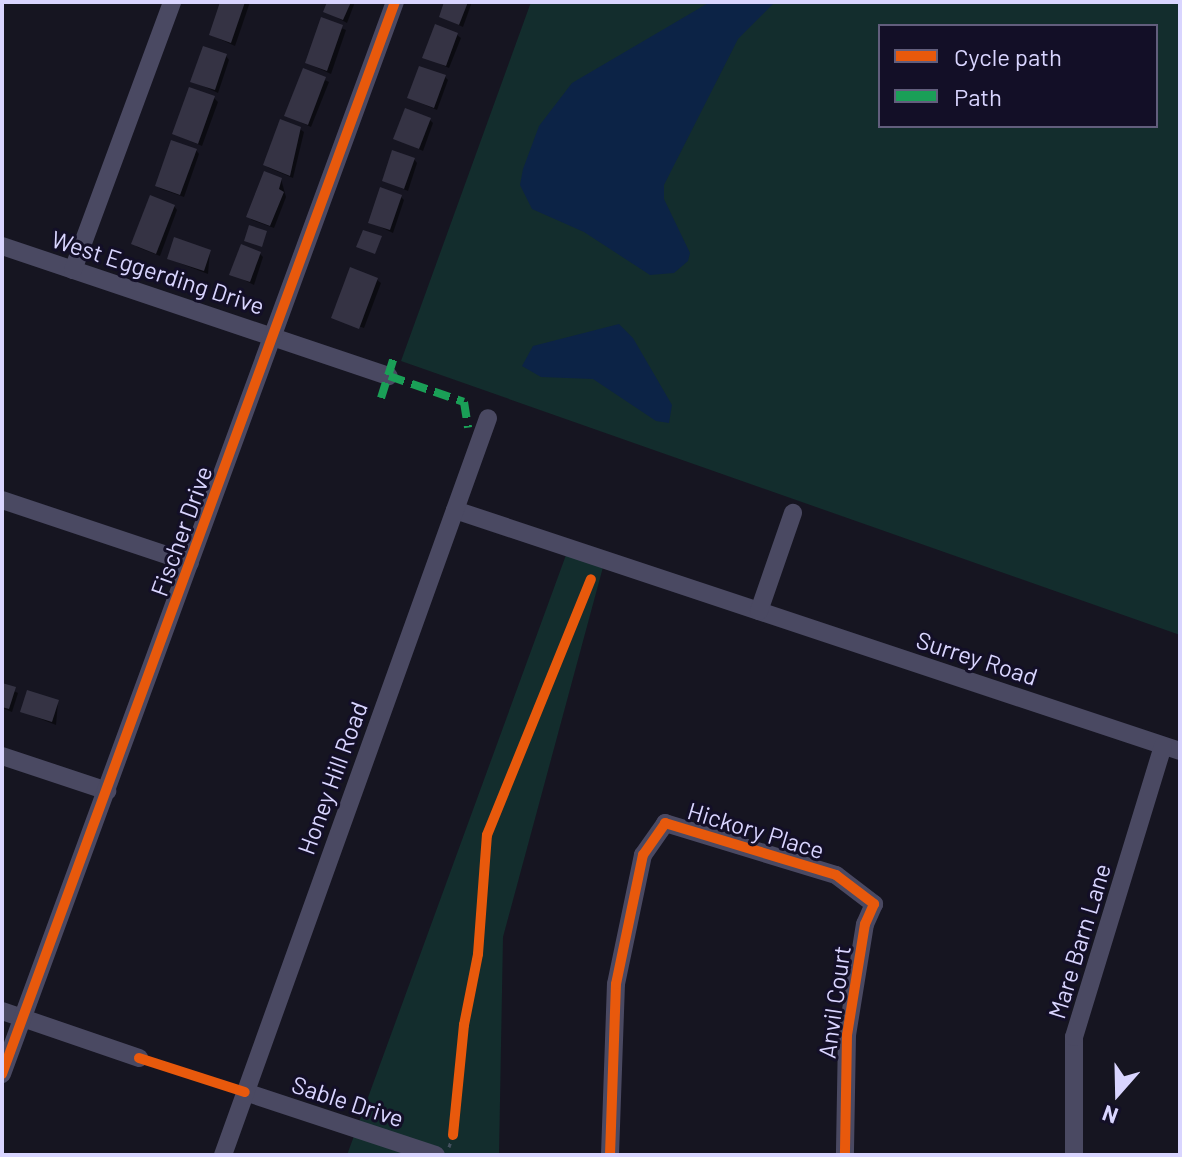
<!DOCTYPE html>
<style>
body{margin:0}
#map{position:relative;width:1182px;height:1157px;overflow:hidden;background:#161521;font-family:Barlow,sans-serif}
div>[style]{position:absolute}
.green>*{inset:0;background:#132d2d}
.water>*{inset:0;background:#0c2346}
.shadow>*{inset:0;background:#0007}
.building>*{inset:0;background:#353344}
.path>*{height:3px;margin-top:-1.5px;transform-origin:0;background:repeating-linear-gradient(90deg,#44515f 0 4px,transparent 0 10px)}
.minor>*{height:18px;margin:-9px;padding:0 9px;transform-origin:9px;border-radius:9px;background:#4a4962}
.quiet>*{height:8px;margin-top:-4px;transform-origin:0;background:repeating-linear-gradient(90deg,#1a9f57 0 16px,transparent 0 24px)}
.cycleway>*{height:10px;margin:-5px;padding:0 5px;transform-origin:5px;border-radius:5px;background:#e8590c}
span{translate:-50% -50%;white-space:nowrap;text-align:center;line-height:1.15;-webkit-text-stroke:6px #130f27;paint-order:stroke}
.street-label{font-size:24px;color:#d9d5ff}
.frame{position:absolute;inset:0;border:4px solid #d9d5ff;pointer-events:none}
.legend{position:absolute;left:878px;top:24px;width:280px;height:104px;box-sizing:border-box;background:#130f27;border:2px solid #625e7d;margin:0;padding:10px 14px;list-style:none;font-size:24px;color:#d9d5ff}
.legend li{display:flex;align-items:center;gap:16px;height:40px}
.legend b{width:40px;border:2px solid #625e7d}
.north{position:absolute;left:1078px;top:1053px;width:80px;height:80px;-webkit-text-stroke:6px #130f27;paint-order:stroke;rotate:200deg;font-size:22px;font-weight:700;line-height:32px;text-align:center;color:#d9d5ff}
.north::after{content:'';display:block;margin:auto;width:28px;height:36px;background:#d9d5ff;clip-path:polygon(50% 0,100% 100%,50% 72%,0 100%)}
</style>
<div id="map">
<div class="green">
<div style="clip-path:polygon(evenodd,531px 2px,1180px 2px,1180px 635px,401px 361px,531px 2px,880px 26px,1156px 26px,1156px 126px,880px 126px,880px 26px)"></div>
<div style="clip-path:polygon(570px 544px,606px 556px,503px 937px,499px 1155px,347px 1155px)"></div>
</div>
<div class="water">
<div style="clip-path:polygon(710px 2px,775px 2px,738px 39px,664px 185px,664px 199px,690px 253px,688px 261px,674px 273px,650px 275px,584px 232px,532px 209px,520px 185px,523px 169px,539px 126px,572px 83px)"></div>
<div style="clip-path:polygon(619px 324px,633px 338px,672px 405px,669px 423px,656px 421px,593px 379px,541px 377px,522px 366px,533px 346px)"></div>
</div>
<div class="shadow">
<div style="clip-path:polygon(222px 2px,250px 2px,235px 46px,211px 35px)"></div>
<div style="clip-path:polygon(329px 2px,355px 2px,347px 23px,325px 11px)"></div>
<div style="clip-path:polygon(446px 2px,472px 2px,463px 27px,441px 17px)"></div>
<div style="clip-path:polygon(322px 20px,346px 30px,331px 74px,307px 63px)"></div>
<div style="clip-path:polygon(457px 35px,461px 38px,449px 68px,425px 57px)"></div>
<div style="clip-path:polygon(226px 56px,229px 60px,218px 93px,193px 81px)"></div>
<div style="clip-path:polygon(304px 70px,329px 82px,311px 127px,286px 115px)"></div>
<div style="clip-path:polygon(445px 77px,448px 80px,437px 110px,409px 98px)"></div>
<div style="clip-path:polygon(214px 98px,218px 102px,202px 146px,174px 134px)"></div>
<div style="clip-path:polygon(430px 120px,433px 123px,423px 151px,395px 138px)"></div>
<div style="clip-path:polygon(300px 129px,304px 132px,293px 178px,269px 168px,265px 165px)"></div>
<div style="clip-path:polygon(196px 150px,199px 154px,184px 197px,161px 189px,157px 186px)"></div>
<div style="clip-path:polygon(414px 159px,417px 163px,408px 191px,384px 181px)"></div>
<div style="clip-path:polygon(281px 179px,286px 197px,274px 228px,252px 220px,248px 216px)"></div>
<div style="clip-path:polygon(401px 197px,404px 200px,393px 233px,370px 222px)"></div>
<div style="clip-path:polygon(174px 206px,177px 210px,160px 256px,137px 247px,134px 244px)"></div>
<div style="clip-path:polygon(210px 251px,208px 274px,169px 259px)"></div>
<div style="clip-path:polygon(260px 254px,263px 257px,254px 285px,232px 274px)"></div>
<div style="clip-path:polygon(377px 280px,381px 283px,364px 328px,335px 318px)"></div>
<div style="clip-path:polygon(2px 685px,18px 693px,12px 712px,2px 708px)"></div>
<div style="clip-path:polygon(58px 702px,56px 725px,23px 712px)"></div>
</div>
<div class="building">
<div style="clip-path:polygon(220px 2px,245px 2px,231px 43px,209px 35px)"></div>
<div style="clip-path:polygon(327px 2px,351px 2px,343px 20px,323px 12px)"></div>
<div style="clip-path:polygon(444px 2px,468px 2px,459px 25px,439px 17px)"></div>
<div style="clip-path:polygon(321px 17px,343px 25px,327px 71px,305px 63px)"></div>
<div style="clip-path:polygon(435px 24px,458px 33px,446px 66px,422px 58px)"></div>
<div style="clip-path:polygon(203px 46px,227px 54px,215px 90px,190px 82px)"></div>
<div style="clip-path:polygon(419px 66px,446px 75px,434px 108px,407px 98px)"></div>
<div style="clip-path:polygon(303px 68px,326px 77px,308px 125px,284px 116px)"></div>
<div style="clip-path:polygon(189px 87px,215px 96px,198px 144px,172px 134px)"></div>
<div style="clip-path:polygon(405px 108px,431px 118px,419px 149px,393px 139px)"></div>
<div style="clip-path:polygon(280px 119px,301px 127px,290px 176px,263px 165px)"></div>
<div style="clip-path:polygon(171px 140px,197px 149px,180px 195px,155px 186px)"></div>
<div style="clip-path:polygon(392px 150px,415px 158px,404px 189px,382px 181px)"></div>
<div style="clip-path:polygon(264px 171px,282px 178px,279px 189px,284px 192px,270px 226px,246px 217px)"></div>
<div style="clip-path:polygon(380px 187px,402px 195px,390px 230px,368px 223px)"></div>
<div style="clip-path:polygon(150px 195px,175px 205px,156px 254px,131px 244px)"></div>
<div style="clip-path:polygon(249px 225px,267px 231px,262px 247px,244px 241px)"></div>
<div style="clip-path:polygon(363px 230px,382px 236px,375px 254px,356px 247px)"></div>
<div style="clip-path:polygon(174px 237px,211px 250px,204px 271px,167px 259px)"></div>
<div style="clip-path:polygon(241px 244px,261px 252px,250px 282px,229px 275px)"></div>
<div style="clip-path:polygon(350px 267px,378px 278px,359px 329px,331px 318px)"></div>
<div style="clip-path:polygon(2px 683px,16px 687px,9px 709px,2px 707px)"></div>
<div style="clip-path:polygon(27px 690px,59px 700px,52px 722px,20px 712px)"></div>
</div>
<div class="path">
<div style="left:449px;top:1147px;width:13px;rotate:-72deg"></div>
</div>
<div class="minor">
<div style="left:2px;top:246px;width:408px;rotate:18.6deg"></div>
<div style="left:73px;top:270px;width:286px;rotate:-69.7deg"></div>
<div style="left:2px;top:500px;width:198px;rotate:18.5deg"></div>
<div style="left:455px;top:510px;width:764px;rotate:18.39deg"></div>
<div style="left:759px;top:611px;width:104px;rotate:-70.9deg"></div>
<div style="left:2px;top:756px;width:111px;rotate:18.4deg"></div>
<div style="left:2px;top:1011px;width:145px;rotate:18.9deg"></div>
<div style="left:2px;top:1074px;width:1142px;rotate:-69.87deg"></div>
<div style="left:245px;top:1092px;width:201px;rotate:18.3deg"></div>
<div style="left:223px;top:1155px;width:783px;rotate:-70.22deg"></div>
<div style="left:610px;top:1155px;width:171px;rotate:-88deg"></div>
<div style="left:616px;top:984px;width:132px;rotate:-78.2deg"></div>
<div style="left:643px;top:855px;width:39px;rotate:-55deg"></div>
<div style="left:665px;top:823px;width:179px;rotate:16.9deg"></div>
<div style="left:836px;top:875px;width:48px;rotate:37.3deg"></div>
<div style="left:874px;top:904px;width:22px;rotate:114deg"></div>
<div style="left:865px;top:924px;width:112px;rotate:99.2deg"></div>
<div style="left:847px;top:1035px;width:120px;rotate:91deg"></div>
<div style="left:1074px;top:1155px;width:118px;rotate:-90deg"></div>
<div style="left:1074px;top:1037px;width:304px;rotate:-73deg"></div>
</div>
<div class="quiet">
<div style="left:389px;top:376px;width:79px;rotate:19.1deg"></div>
<div style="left:464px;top:402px;width:26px;rotate:81deg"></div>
<div style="left:381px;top:398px;width:43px;rotate:-72.4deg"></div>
</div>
<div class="cycleway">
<div style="left:139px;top:1058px;width:111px;rotate:17.8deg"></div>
<div style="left:2px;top:1074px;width:1142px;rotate:-69.87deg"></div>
<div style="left:453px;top:1135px;width:111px;rotate:-84.3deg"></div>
<div style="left:464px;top:1025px;width:72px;rotate:-78.8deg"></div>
<div style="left:478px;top:954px;width:119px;rotate:-85.7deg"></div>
<div style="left:487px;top:835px;width:276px;rotate:-67.9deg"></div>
<div style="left:610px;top:1155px;width:171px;rotate:-88deg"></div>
<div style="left:616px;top:984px;width:132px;rotate:-78.2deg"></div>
<div style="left:643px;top:855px;width:39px;rotate:-55deg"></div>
<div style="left:665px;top:823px;width:179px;rotate:16.9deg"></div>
<div style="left:836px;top:875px;width:48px;rotate:37.3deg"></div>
<div style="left:874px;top:904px;width:22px;rotate:114deg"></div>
<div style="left:865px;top:924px;width:112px;rotate:99.2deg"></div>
<div style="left:847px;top:1035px;width:120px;rotate:91deg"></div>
</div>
<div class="street-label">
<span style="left:158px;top:272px;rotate:18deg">West Eggerding Drive</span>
<span style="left:181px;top:531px;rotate:-70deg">Fischer Drive</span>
<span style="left:977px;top:658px;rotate:18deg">Surrey Road</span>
<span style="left:332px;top:778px;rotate:-70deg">Honey Hill Road</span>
<span style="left:756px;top:830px;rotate:17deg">Hickory Place</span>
<span style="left:1079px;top:941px;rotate:-73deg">Mare Barn Lane</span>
<span style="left:834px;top:1002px;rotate:-82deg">Anvil Court</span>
<span style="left:348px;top:1101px;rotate:18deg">Sable Drive</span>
</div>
<div class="frame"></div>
<ul class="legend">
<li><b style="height:10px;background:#e8590c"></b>Cycle path</li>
<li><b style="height:10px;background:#1a9f57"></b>Path</li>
</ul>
<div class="north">N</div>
</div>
